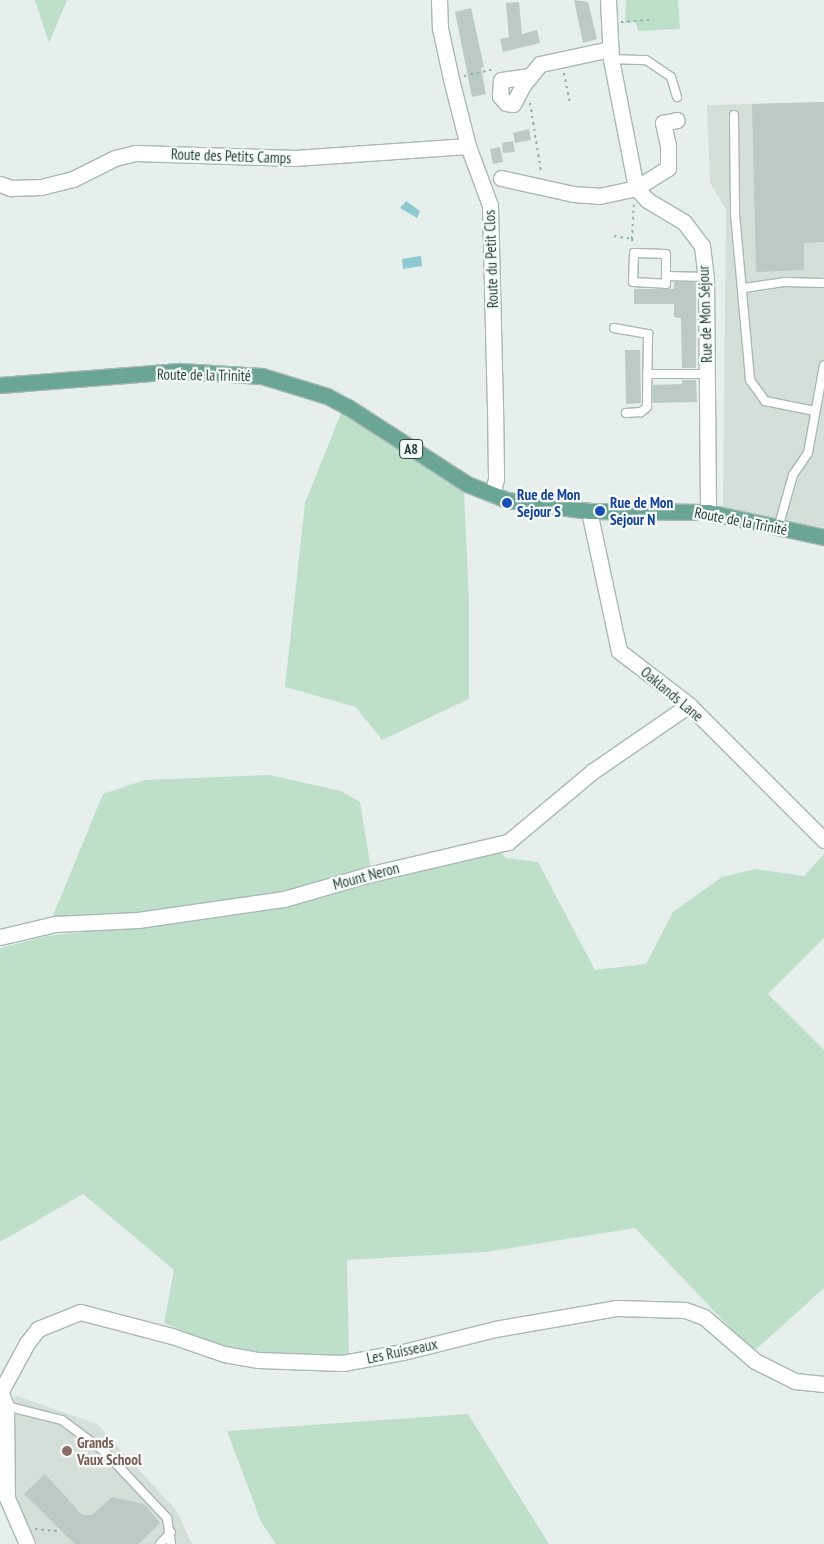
<!DOCTYPE html>
<meta charset="utf-8">
<style>
body{margin:0}
#map{position:relative;width:824px;height:1544px;overflow:hidden;background:#e6efeb;font-family:"PT Sans Narrow",sans-serif}
div>[style]{position:absolute}
.built>*{inset:0;background:#d4dfda}
.green>*{inset:0;background:#bfe0c8}
.water>*{inset:0;background:#8ec9d4}
.building>*{inset:0;background:#bbcac4}
.path>*{height:2px;margin-top:-1px;transform-origin:0;background:repeating-linear-gradient(90deg,#86b3a5 0 2.5px,transparent 0 6.5px)}
.roads{filter:drop-shadow(1px 0 #a8b8b2) drop-shadow(-1px 0 #a8b8b2) drop-shadow(0 1px #a8b8b2) drop-shadow(0 -1px #a8b8b2)}
.service>*{height:8px;margin:-4px;padding:0 4px;transform-origin:4px;border-radius:4px;background:#fff}
.minor>*{height:15px;margin:-7.5px;padding:0 7.5px;transform-origin:7.5px;border-radius:7.5px;background:#fff}
.primary>*{height:15px;margin:-7.5px;padding:0 7.5px;transform-origin:7.5px;border-radius:7.5px;background:#6aa596}
.dots>*{width:14px;height:14px;translate:-50% -50%;box-sizing:border-box;border:2px solid #f7fbf9;border-radius:50%}
span{translate:-50% -50%;white-space:nowrap;text-align:center;line-height:1.15;-webkit-text-stroke:4.5px #f7fbf9;paint-order:stroke}
.shield-label span{padding:1px 4px;background:#f7fbf9;border:1px solid;border-radius:4px;-webkit-text-stroke-width:0}
.shield-label{font-size:14px;color:#24423a;font-weight:700}
.street-label{font-size:15px;color:#24423a}
.transit-label{font-size:15px;color:#164399;font-weight:700}
.left{translate:0 -50%;text-align:left}
.education-label{font-size:15px;color:#785e54;font-weight:700}
</style>
<div id="map">
<div class="built">
<div style="clip-path:polygon(824px 102px,824px 528px,723px 508px,726px 210px,710px 182px,707px 105px)"></div>
<div style="clip-path:polygon(14px 1395px,97px 1424px,176px 1510px,192px 1544px,32px 1544px,14px 1502px)"></div>
</div>
<div class="green">
<div style="clip-path:polygon(35px 0,67px 0,49px 43px)"></div>
<div style="clip-path:polygon(626px 0,678px 0,680px 29px,638px 31px,636px 22px,625px 23px)"></div>
<div style="clip-path:polygon(342px 411px,464px 491px,469px 602px,469px 699px,382px 740px,356px 707px,285px 687px,305px 503px)"></div>
<div style="clip-path:polygon(269px 775px,341px 791px,360px 802px,371px 870px,283px 897px,50px 923px,103px 794px,145px 780px)"></div>
<div style="clip-path:polygon(499px 850px,506px 858px,538px 862px,595px 970px,646px 964px,673px 912px,722px 877px,756px 869px,804px 876px,824px 854px,824px 938px,768px 994px,824px 1050px,824px 1288px,753px 1352px,635px 1228px,486px 1252px,347px 1260px,349px 1357px,251px 1353px,215px 1344px,164px 1323px,174px 1270px,83px 1194px,0 1242px,0 948px,47px 936px,186px 921px,288px 904px)"></div>
<div style="clip-path:polygon(468px 1414px,549px 1544px,276px 1544px,261px 1522px,227px 1431px)"></div>
</div>
<div class="water">
<div style="clip-path:polygon(406px 201px,420px 211px,417px 218px,400px 208px)"></div>
<div style="clip-path:polygon(421px 256px,422px 266px,403px 269px,402px 259px)"></div>
</div>
<div class="building">
<div style="clip-path:polygon(574px 0,588px 2px,597px 39px,583px 43px)"></div>
<div style="clip-path:polygon(519px 2px,522px 34px,537px 30px,540px 43px,503px 52px,500px 39px,509px 37px,506px 3px)"></div>
<div style="clip-path:polygon(471px 8px,484px 67px,481px 68px,486px 94px,472px 97px,455px 12px)"></div>
<div style="clip-path:polygon(824px 102px,824px 242px,804px 243px,804px 270px,756px 272px,752px 104px)"></div>
<div style="clip-path:polygon(529px 129px,531px 140px,515px 143px,513px 133px)"></div>
<div style="clip-path:polygon(513px 141px,515px 152px,503px 153px,502px 143px)"></div>
<div style="clip-path:polygon(500px 147px,503px 162px,493px 164px,490px 149px)"></div>
<div style="clip-path:polygon(674px 282px,696px 282px,696px 368px,682px 368px,681px 318px,674px 317px,674px 304px,634px 304px,634px 289px,674px 289px)"></div>
<div style="clip-path:polygon(625px 350px,640px 350px,641px 403px,626px 404px)"></div>
<div style="clip-path:polygon(682px 380px,696px 380px,697px 402px,653px 403px,653px 385px,682px 384px)"></div>
<div style="clip-path:polygon(45px 1474px,82px 1515px,92px 1515px,112px 1497px,144px 1504px,160px 1523px,139px 1544px,75px 1544px,24px 1494px)"></div>
</div>
<div class="path">
<div style="left:621px;top:22px;width:28px;rotate:-4deg"></div>
<div style="left:564px;top:73px;width:31px;rotate:79deg"></div>
<div style="left:464px;top:76px;width:28px;rotate:-13deg"></div>
<div style="left:530px;top:103px;width:70px;rotate:80.9deg"></div>
<div style="left:614px;top:236px;width:18px;rotate:9deg"></div>
<div style="left:632px;top:239px;width:5px;rotate:79deg"></div>
<div style="left:632px;top:239px;width:34px;rotate:-87deg"></div>
<div style="left:35px;top:1529px;width:22px;rotate:5deg"></div>
</div>
<div class="roads">
<div class="service">
<div style="left:611px;top:59px;width:35px;rotate:2deg"></div>
<div style="left:646px;top:60px;width:30px;rotate:34deg"></div>
<div style="left:671px;top:77px;width:21px;rotate:73deg"></div>
<div style="left:734px;top:115px;width:99px;rotate:89.4deg"></div>
<div style="left:735px;top:214px;width:167px;rotate:84.8deg"></div>
<div style="left:750px;top:380px;width:26px;rotate:54deg"></div>
<div style="left:765px;top:401px;width:51px;rotate:11.3deg"></div>
<div style="left:666px;top:276px;width:22px;rotate:-90deg"></div>
<div style="left:666px;top:254px;width:32px;rotate:-178deg"></div>
<div style="left:634px;top:253px;width:29px;rotate:92deg"></div>
<div style="left:633px;top:282px;width:33px;rotate:3deg"></div>
<div style="left:666px;top:284px;width:8px;rotate:-90deg"></div>
<div style="left:666px;top:276px;width:40px;rotate:1.4deg"></div>
<div style="left:744px;top:288px;width:40px;rotate:-8.5deg"></div>
<div style="left:784px;top:282px;width:40px;rotate:1.4deg"></div>
<div style="left:614px;top:328px;width:35px;rotate:10deg"></div>
<div style="left:648px;top:334px;width:73px;rotate:90.8deg"></div>
<div style="left:647px;top:407px;width:8px;rotate:140deg"></div>
<div style="left:641px;top:412px;width:15px;rotate:176deg"></div>
<div style="left:647px;top:374px;width:60px"></div>
<div style="left:778px;top:528px;width:55px;rotate:-74.2deg"></div>
<div style="left:793px;top:475px;width:27px;rotate:-56deg"></div>
<div style="left:808px;top:453px;width:89px;rotate:-79.7deg"></div>
<div style="left:6px;top:1406px;width:58px;rotate:14deg"></div>
<div style="left:62px;top:1420px;width:54px;rotate:36.7deg"></div>
<div style="left:105px;top:1452px;width:91px;rotate:46.8deg"></div>
<div style="left:167px;top:1518px;width:26px;rotate:81deg"></div>
<div style="left:160px;top:1544px;width:16px;rotate:-47deg"></div>
</div>
<div class="minor">
<div style="left:439px;top:0;width:28px;rotate:88deg"></div>
<div style="left:440px;top:28px;width:52px;rotate:77.8deg"></div>
<div style="left:451px;top:79px;width:69px;rotate:75.8deg"></div>
<div style="left:468px;top:146px;width:63px;rotate:69.6deg"></div>
<div style="left:490px;top:205px;width:199px;rotate:88.6deg"></div>
<div style="left:495px;top:404px;width:75px;rotate:89.2deg"></div>
<div style="left:496px;top:479px;width:16px;rotate:104deg"></div>
<div style="left:608px;top:0;width:59px;rotate:87.1deg"></div>
<div style="left:611px;top:59px;width:131px;rotate:79deg"></div>
<div style="left:636px;top:188px;width:16px;rotate:47deg"></div>
<div style="left:647px;top:200px;width:43px;rotate:30.7deg"></div>
<div style="left:684px;top:222px;width:30px;rotate:53deg"></div>
<div style="left:702px;top:246px;width:31px;rotate:83deg"></div>
<div style="left:706px;top:277px;width:235px;rotate:89.5deg"></div>
<div style="left:530px;top:76px;width:29px;rotate:172deg"></div>
<div style="left:501px;top:80px;width:16px;rotate:94deg"></div>
<div style="left:500px;top:96px;width:9px;rotate:49deg"></div>
<div style="left:506px;top:103px;width:7px;rotate:8deg"></div>
<div style="left:513px;top:104px;width:21px;rotate:-62deg"></div>
<div style="left:523px;top:85px;width:27px;rotate:-51deg"></div>
<div style="left:540px;top:64px;width:72px;rotate:-12.1deg"></div>
<div style="left:501px;top:178px;width:74px;rotate:12.5deg"></div>
<div style="left:573px;top:194px;width:26px;rotate:4deg"></div>
<div style="left:599px;top:196px;width:38px;rotate:-12deg"></div>
<div style="left:636px;top:188px;width:38px;rotate:-32deg"></div>
<div style="left:668px;top:168px;width:22px;rotate:-90deg"></div>
<div style="left:668px;top:146px;width:24px;rotate:-102deg"></div>
<div style="left:663px;top:123px;width:14px;rotate:-12deg"></div>
<div style="left:0;top:184px;width:12px;rotate:20deg"></div>
<div style="left:11px;top:188px;width:30px;rotate:-2deg"></div>
<div style="left:41px;top:187px;width:33px;rotate:-14deg"></div>
<div style="left:73px;top:179px;width:47px;rotate:-26.6deg"></div>
<div style="left:115px;top:158px;width:21px;rotate:-14deg"></div>
<div style="left:135px;top:153px;width:160px;rotate:1.8deg"></div>
<div style="left:295px;top:158px;width:173px;rotate:-4deg"></div>
<div style="left:589px;top:511px;width:143px;rotate:77.9deg"></div>
<div style="left:619px;top:651px;width:88px;rotate:37.6deg"></div>
<div style="left:689px;top:705px;width:191px;rotate:45deg"></div>
<div style="left:0;top:937px;width:57px;rotate:-13.3deg"></div>
<div style="left:55px;top:924px;width:83px;rotate:-2.8deg"></div>
<div style="left:138px;top:920px;width:148px;rotate:-8.2deg"></div>
<div style="left:284px;top:899px;width:86px;rotate:-16.1deg"></div>
<div style="left:367px;top:875px;width:145px;rotate:-13.2deg"></div>
<div style="left:508px;top:842px;width:111px;rotate:-39.9deg"></div>
<div style="left:593px;top:771px;width:116px;rotate:-34.5deg"></div>
<div style="left:0;top:1391px;width:16px;rotate:68deg"></div>
<div style="left:6px;top:1406px;width:92px;rotate:89.4deg"></div>
<div style="left:7px;top:1498px;width:50px;rotate:66.5deg"></div>
<div style="left:1px;top:1391px;width:55px;rotate:-61.6deg"></div>
<div style="left:27px;top:1343px;width:18px;rotate:-52deg"></div>
<div style="left:38px;top:1329px;width:45px;rotate:-22deg"></div>
<div style="left:80px;top:1312px;width:95px;rotate:14.6deg"></div>
<div style="left:172px;top:1336px;width:55px;rotate:19.1deg"></div>
<div style="left:224px;top:1354px;width:35px;rotate:10deg"></div>
<div style="left:258px;top:1360px;width:85px;rotate:2deg"></div>
<div style="left:343px;top:1363px;width:61px;rotate:-10.4deg"></div>
<div style="left:403px;top:1352px;width:95px;rotate:-14deg"></div>
<div style="left:495px;top:1329px;width:124px;rotate:-9.8deg"></div>
<div style="left:617px;top:1308px;width:68px;rotate:1.7deg"></div>
<div style="left:685px;top:1310px;width:20px;rotate:20deg"></div>
<div style="left:704px;top:1317px;width:67px;rotate:40.8deg"></div>
<div style="left:755px;top:1361px;width:45px;rotate:26.6deg"></div>
<div style="left:795px;top:1381px;width:29px;rotate:6deg"></div>
</div>
<div class="primary">
<div style="left:0;top:385px;width:180px;rotate:-4.5deg"></div>
<div style="left:179px;top:371px;width:83px;rotate:3.4deg"></div>
<div style="left:262px;top:376px;width:68px;rotate:17.1deg"></div>
<div style="left:327px;top:396px;width:24px;rotate:28deg"></div>
<div style="left:348px;top:407px;width:142px;rotate:32.9deg"></div>
<div style="left:467px;top:484px;width:43px;rotate:21.8deg"></div>
<div style="left:507px;top:500px;width:83px;rotate:7.6deg"></div>
<div style="left:589px;top:511px;width:119px;rotate:0.5deg"></div>
<div style="left:708px;top:512px;width:119px;rotate:12.2deg"></div>
</div>
</div>
<div class="dots">
<div style="left:507px;top:503px;background:#1a4fb4"></div>
<div style="left:600px;top:511px;background:#1a4fb4"></div>
<div style="left:67px;top:1451px;background:#8d6e63"></div>
</div>
<div class="shield-label">
<span style="left:411px;top:449px">A8</span>
</div>
<div class="street-label">
<span style="left:231px;top:156px;rotate:2deg">Route des Petits Camps</span>
<span style="left:491px;top:259px;rotate:-92deg">Route du Petit Clos</span>
<span style="left:705px;top:314px;rotate:-92deg">Rue de Mon Séjour</span>
<span style="left:204px;top:375px;rotate:1deg">Route de la Trinité</span>
<span style="left:741px;top:521px;rotate:11deg">Route de la Trinité</span>
<span style="left:672px;top:694px;rotate:40deg">Oaklands Lane</span>
<span style="left:366px;top:876px;rotate:-15deg">Mount Neron</span>
<span style="left:402px;top:1351px;rotate:-12deg">Les Ruisseaux</span>
</div>
<div class="transit-label">
<span class="left" style="left:517px;top:503px">Rue de Mon<br>Sejour S</span>
<span class="left" style="left:610px;top:511px">Rue de Mon<br>Sejour N</span>
</div>
<div class="education-label">
<span class="left" style="left:77px;top:1451px">Grands<br>Vaux School</span>
</div>
</div>
